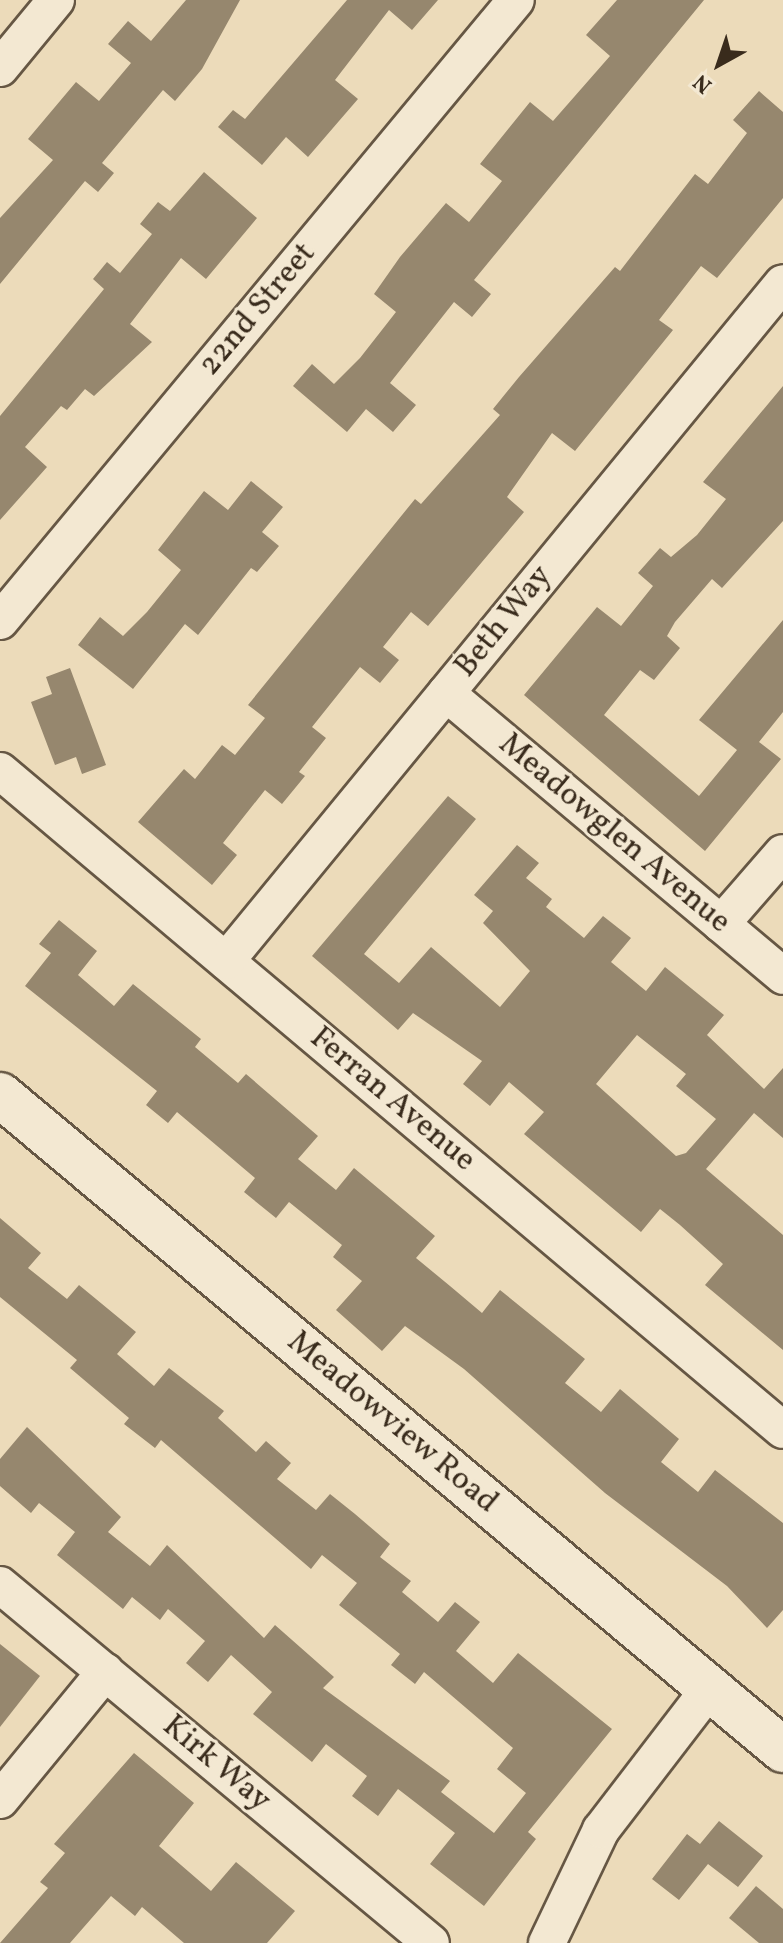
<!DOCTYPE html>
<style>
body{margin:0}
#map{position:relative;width:783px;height:1943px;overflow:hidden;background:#ecdbba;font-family:Vollkorn,serif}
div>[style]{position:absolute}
.building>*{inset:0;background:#96876e}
.roads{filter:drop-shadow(2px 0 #665744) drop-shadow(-2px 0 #665744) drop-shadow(0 2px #665744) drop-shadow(0 -2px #665744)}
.minor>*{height:36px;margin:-18px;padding:0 18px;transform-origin:18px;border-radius:18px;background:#f3e8d2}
.secondary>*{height:44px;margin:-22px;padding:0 22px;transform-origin:22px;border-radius:22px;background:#f3e8d2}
span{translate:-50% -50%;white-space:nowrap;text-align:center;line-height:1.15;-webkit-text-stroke:6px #f3e8d2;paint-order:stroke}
.street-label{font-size:32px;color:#392b1c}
.north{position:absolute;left:679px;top:24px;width:80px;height:80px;-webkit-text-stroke:6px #f3e8d2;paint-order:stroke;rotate:220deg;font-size:22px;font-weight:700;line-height:32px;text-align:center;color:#392b1c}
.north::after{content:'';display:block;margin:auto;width:28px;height:36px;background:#392b1c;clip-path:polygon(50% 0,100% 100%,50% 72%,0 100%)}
</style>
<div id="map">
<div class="building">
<div style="clip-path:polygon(186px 0,240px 0,202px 69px,175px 101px,163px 90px,102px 163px,114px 173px,98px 192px,85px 181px,0 284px,0 218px,53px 160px,28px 139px,76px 82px,99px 101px,131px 63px,108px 44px,128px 21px,151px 41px)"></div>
<div style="clip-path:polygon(347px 0,438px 0,412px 30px,389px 10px,335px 80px,358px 99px,339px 121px,308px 157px,286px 137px,262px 165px,218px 127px,233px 110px,245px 119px)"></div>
<div style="clip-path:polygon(617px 0,704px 0,474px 280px,491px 294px,472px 317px,454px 302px,390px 383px,416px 405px,393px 432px,366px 409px,347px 432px,293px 386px,312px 364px,334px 384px,360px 358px,396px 312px,374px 294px,400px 257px,446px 203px,469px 222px,502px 181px,480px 164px,530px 102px,553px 121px,610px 56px,586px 35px)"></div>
<div style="clip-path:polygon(759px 91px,783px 112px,783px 198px,717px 278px,701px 266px,659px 320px,673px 330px,575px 451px,552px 433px,507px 497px,524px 512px,428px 626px,411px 612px,383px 647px,399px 660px,380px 683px,360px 667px,312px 727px,326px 738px,299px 772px,305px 776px,282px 804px,265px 790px,223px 843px,237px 855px,212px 885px,138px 822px,184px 769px,195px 779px,222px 745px,235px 755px,265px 718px,248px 705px,415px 499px,421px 504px,500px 415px,493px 409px,519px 377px,615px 267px,620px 271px,695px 174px,708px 184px,747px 133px,733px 120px)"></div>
<div style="clip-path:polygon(204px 172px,257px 218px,206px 279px,181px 258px,130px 324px,152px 342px,94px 396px,85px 389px,67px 410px,61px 406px,25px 447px,47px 467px,0 520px,0 416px,104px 289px,93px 279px,107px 262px,120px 273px,152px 234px,140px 224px,158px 202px,170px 211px)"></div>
<div style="clip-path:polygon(783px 386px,783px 521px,722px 588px,712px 579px,675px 622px,667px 636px,680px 648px,654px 680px,640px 670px,604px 715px,699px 796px,737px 750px,699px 720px,783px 620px,783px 712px,759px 742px,781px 759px,705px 851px,524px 695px,597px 607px,621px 626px,653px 586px,638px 573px,660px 548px,671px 557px,697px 535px,726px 499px,703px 482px)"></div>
<div style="clip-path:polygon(251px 481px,283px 507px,262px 532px,279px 546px,257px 572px,251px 568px,198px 635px,185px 624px,133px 689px,78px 645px,100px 617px,123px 636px,147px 612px,181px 570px,158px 550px,204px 491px,228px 510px)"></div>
<div style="clip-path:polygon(70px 668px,106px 765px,82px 774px,76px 757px,55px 765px,31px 702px,52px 694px,46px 677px)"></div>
<div style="clip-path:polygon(evenodd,448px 796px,476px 819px,364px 954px,399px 983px,431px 947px,500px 1007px,530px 971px,483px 923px,493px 911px,474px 895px,517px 845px,539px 863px,526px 878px,552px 899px,546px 907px,584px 938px,603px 916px,631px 938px,611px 962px,646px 991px,665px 967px,724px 1015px,707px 1035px,764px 1089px,783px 1068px,783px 1138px,754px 1113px,706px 1169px,783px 1235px,783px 1350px,705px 1285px,723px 1264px,680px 1225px,660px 1209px,641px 1232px,524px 1134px,544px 1112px,509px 1082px,490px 1106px,463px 1084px,482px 1061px,413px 1013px,398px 1030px,312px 956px,448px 796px,637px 1035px,686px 1074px,676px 1086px,716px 1119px,686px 1153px,676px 1156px,596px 1084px,637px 1035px)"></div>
<div style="clip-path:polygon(59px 920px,97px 951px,78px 975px,114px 1006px,133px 984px,201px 1039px,195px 1047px,238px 1083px,246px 1074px,318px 1136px,298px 1159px,336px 1190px,354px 1168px,435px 1236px,416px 1258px,450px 1286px,482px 1313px,500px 1290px,585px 1359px,565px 1383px,601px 1412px,620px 1389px,679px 1439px,661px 1462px,698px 1492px,715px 1470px,783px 1523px,783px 1610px,767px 1628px,727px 1586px,605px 1493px,464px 1369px,405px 1326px,382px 1351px,336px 1310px,362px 1281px,333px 1257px,342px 1245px,289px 1202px,276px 1218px,244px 1192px,255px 1178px,177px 1112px,168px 1123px,146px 1105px,157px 1091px,25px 986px,51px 953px,39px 944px)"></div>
<div style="clip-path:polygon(0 1218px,41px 1253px,28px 1268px,67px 1299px,79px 1285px,136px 1332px,117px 1354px,154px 1386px,169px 1368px,224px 1411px,218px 1418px,256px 1452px,266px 1441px,291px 1463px,277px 1479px,316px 1510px,330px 1494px,355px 1514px,390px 1544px,380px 1557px,411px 1581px,402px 1592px,438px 1622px,455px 1602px,480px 1622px,456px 1651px,493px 1683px,518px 1653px,612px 1729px,528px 1832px,536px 1839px,484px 1906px,430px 1864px,455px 1833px,398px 1789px,378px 1816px,352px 1796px,367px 1776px,326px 1744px,312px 1762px,253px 1714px,272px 1692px,231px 1655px,208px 1682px,186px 1663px,205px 1641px,168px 1609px,160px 1620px,132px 1597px,123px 1609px,57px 1555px,75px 1532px,39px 1503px,31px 1513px,0 1486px,0 1459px,27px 1427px,121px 1517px,108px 1532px,150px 1566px,167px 1545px,264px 1638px,275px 1625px,334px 1677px,323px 1688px,450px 1781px,441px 1792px,494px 1833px,526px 1793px,497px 1769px,513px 1748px,424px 1672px,415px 1684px,391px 1665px,400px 1654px,339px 1605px,357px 1583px,322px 1555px,311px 1569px,161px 1440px,155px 1448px,124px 1424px,129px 1418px,70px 1368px,77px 1360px,0 1297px)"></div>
<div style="clip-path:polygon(0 1644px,40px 1676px,0 1727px)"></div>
<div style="clip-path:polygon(134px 1753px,194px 1803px,159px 1846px,211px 1891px,236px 1862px,295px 1911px,267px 1943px,184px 1943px,142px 1907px,135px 1916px,111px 1896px,70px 1943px,0 1943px,48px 1888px,40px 1882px,65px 1853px,54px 1844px)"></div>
<div style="clip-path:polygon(719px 1821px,763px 1856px,738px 1887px,708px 1864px,679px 1900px,652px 1879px,687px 1834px,700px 1844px)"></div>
<div style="clip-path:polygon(756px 1886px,783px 1909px,783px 1943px,759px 1943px,729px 1918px)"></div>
</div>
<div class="roads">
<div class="minor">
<div style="left:0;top:68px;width:88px;rotate:-50.5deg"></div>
<div style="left:0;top:621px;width:807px;rotate:-50.28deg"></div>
<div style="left:446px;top:693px;width:440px;rotate:40deg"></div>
<div style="left:0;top:771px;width:1023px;rotate:40.09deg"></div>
<div style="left:721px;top:924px;width:94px;rotate:-48.9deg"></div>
<div style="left:226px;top:961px;width:877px;rotate:-50.6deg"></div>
<div style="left:0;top:1585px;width:560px;rotate:39.71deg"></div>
<div style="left:0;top:1800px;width:166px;rotate:-50.6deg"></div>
<div style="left:547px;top:1943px;width:125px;rotate:-64.5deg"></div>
<div style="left:601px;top:1830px;width:179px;rotate:-52.5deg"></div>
</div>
<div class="secondary">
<div style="left:0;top:1095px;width:1021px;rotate:39.91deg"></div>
</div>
</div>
<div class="street-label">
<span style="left:258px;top:310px;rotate:-50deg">22nd Street</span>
<span style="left:504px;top:622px;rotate:-51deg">Beth Way</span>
<span style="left:614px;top:834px;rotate:40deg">Meadowglen Avenue</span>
<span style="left:392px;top:1100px;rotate:40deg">Ferran Avenue</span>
<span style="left:392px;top:1423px;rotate:40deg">Meadowview Road</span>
<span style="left:216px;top:1764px;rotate:40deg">Kirk Way</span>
</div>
<div class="north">N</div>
</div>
